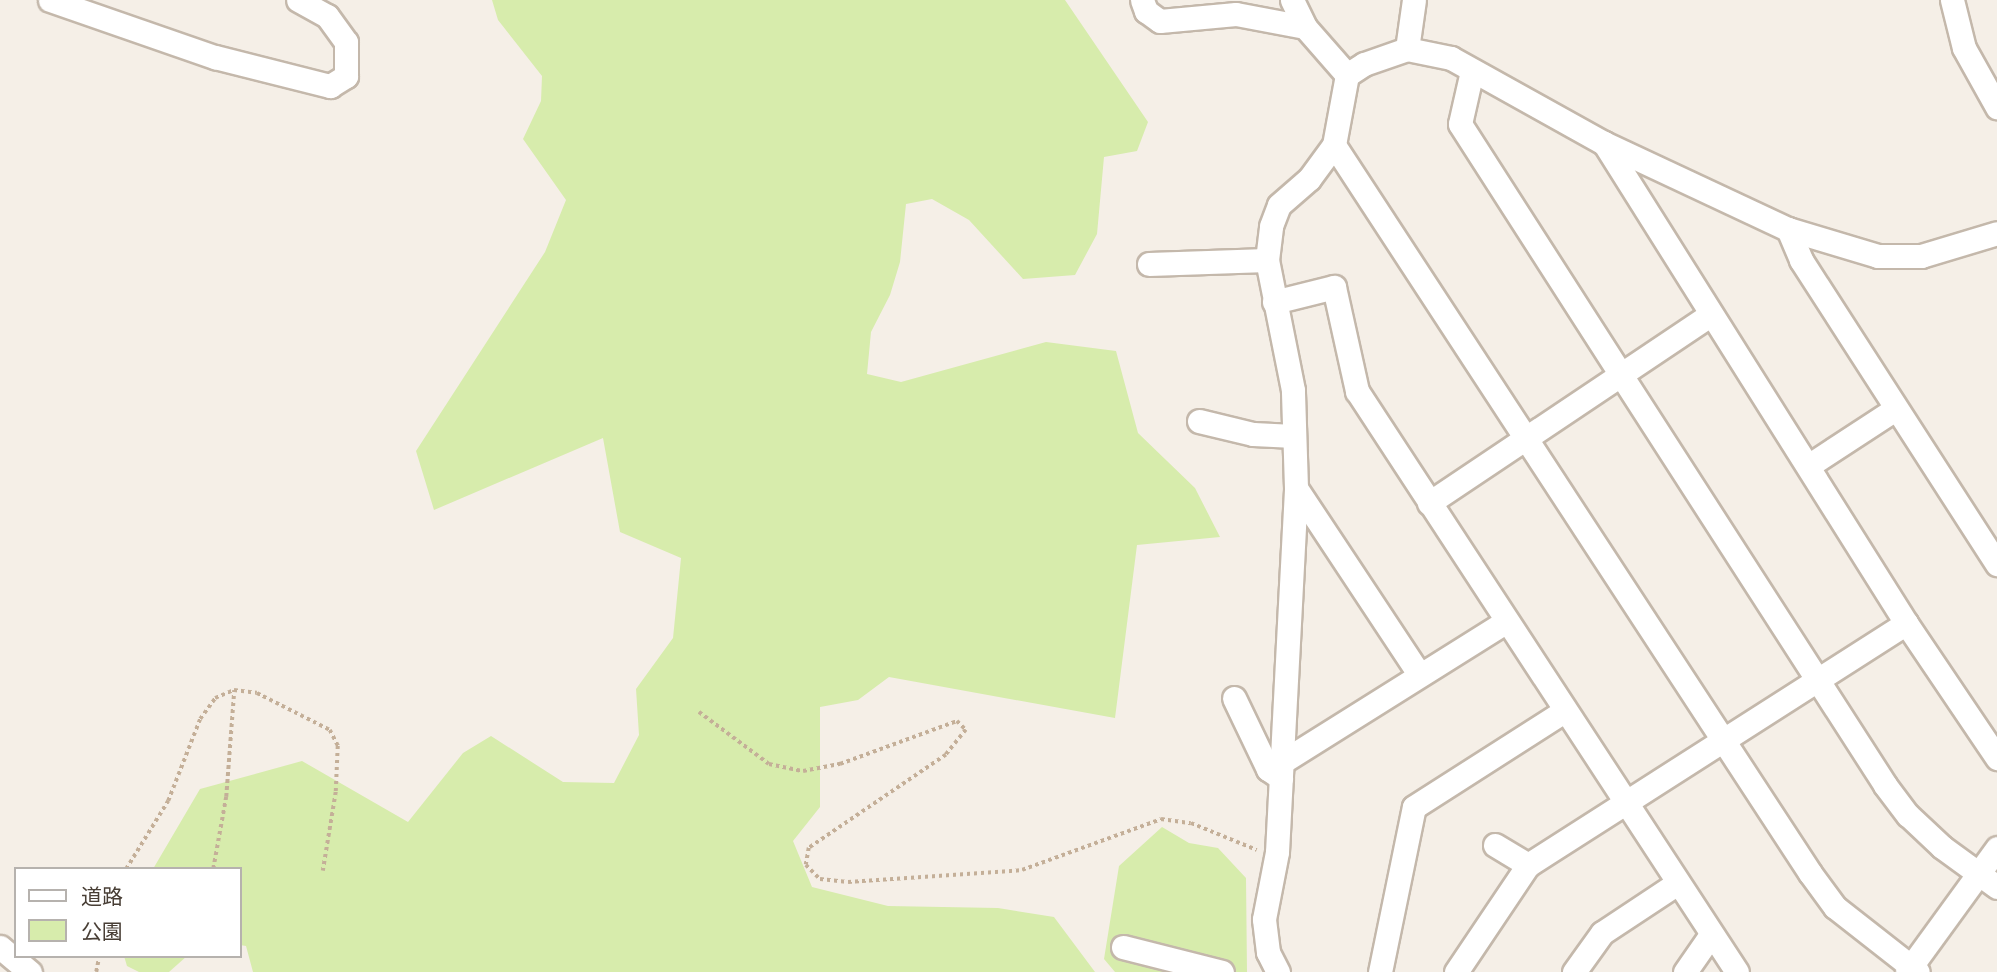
<!DOCTYPE html>
<meta charset="utf-8">
<style>
body{margin:0}
#map{position:relative;width:1997px;height:972px;overflow:hidden;background:#f5efe7;font-family:Jost,"Noto Sans JP",sans-serif}
div>[style]{position:absolute}
.green>*{inset:0;background:#d7ecac}
.path>*{height:3.5px;margin-top:-1.75px;transform-origin:0;background:repeating-linear-gradient(90deg,#c4af98 0 3.5px,transparent 0 7px)}
.roads{filter:drop-shadow(2px 0 #c4b8ab) drop-shadow(-2px 0 #c4b8ab) drop-shadow(0 2px #c4b8ab) drop-shadow(0 -2px #c4b8ab)}
.minor>*{height:23px;margin:-11.5px;padding:0 11.5px;transform-origin:11.5px;border-radius:11.5px;background:#fff}
span{translate:-50% -50%;white-space:nowrap;text-align:center;line-height:1.15;-webkit-text-stroke:5px #fff;paint-order:stroke}
.legend{position:absolute;left:14px;top:867px;width:228px;height:91px;box-sizing:border-box;background:#fff;border:2px solid #b6b2ae;margin:0;padding:9px 12px;list-style:none;font-size:21px;color:#483e35}
.legend li{display:flex;align-items:center;gap:14px;height:35px}
.legend b{width:35px;border:2px solid #b6b2ae}
</style>
<div id="map">
<div class="green">
<div style="clip-path:polygon(492px 0,1065px 0,1148px 122px,1137px 151px,1104px 157px,1097px 234px,1075px 275px,1023px 279px,969px 220px,932px 199px,906px 204px,900px 262px,890px 295px,871px 332px,867px 374px,901px 382px,1046px 342px,1116px 351px,1138px 433px,1195px 488px,1220px 537px,1137px 545px,1115px 718px,889px 677px,858px 700px,820px 707px,820px 807px,793px 841px,812px 887px,888px 906px,998px 908px,1054px 917px,1095px 972px,253px 972px,246px 946px,240px 945px,240px 869px,153px 869px,200px 789px,302px 761px,408px 822px,463px 753px,491px 736px,563px 782px,614px 783px,639px 735px,636px 689px,673px 638px,681px 558px,620px 532px,603px 438px,434px 510px,416px 451px,545px 252px,566px 200px,523px 139px,541px 101px,542px 76px,498px 20px)"></div>
<div style="clip-path:polygon(1162px 827px,1189px 843px,1218px 848px,1246px 878px,1247px 972px,1115px 972px,1104px 959px,1119px 866px)"></div>
<div style="clip-path:polygon(124px 956px,187px 956px,169px 972px,139px 972px,127px 966px)"></div>
</div>
<div class="path">
<div style="left:699px;top:712px;width:87px;rotate:36.6deg"></div>
<div style="left:769px;top:764px;width:35px;rotate:12deg"></div>
<div style="left:803px;top:771px;width:38px;rotate:-11deg"></div>
<div style="left:840px;top:764px;width:125px;rotate:-20.2deg"></div>
<div style="left:957px;top:721px;width:13px;rotate:45deg"></div>
<div style="left:966px;top:730px;width:32px;rotate:129deg"></div>
<div style="left:946px;top:755px;width:166px;rotate:145.8deg"></div>
<div style="left:809px;top:848px;width:17px;rotate:100deg"></div>
<div style="left:806px;top:865px;width:20px;rotate:45deg"></div>
<div style="left:820px;top:879px;width:28px;rotate:6deg"></div>
<div style="left:848px;top:882px;width:174px;rotate:-3.9deg"></div>
<div style="left:1022px;top:870px;width:148px;rotate:-20.1deg"></div>
<div style="left:1161px;top:819px;width:30px;rotate:8deg"></div>
<div style="left:1191px;top:823px;width:71px;rotate:22.2deg"></div>
<div style="left:126px;top:869px;width:80px;rotate:-58.3deg"></div>
<div style="left:168px;top:801px;width:88px;rotate:-68.7deg"></div>
<div style="left:200px;top:719px;width:26px;rotate:-54deg"></div>
<div style="left:215px;top:698px;width:21px;rotate:-23deg"></div>
<div style="left:234px;top:690px;width:23px;rotate:7deg"></div>
<div style="left:257px;top:693px;width:82px;rotate:26.9deg"></div>
<div style="left:330px;top:730px;width:18px;rotate:63deg"></div>
<div style="left:338px;top:746px;width:46px;rotate:92.5deg"></div>
<div style="left:336px;top:792px;width:80px;rotate:99.3deg"></div>
<div style="left:213px;top:869px;width:73px;rotate:-79.8deg"></div>
<div style="left:226px;top:797px;width:107px;rotate:-85.7deg"></div>
<div style="left:96px;top:972px;width:16px;rotate:-79deg"></div>
</div>
<div class="roads">
<div class="minor">
<div style="left:50px;top:0;width:175px;rotate:19.1deg"></div>
<div style="left:215px;top:57px;width:119px;rotate:14.2deg"></div>
<div style="left:330px;top:86px;width:19px;rotate:-32deg"></div>
<div style="left:346px;top:76px;width:34px;rotate:-90deg"></div>
<div style="left:346px;top:42px;width:32px;rotate:-126deg"></div>
<div style="left:327px;top:16px;width:33px;rotate:-151deg"></div>
<div style="left:1142px;top:0;width:12px;rotate:70deg"></div>
<div style="left:1146px;top:11px;width:17px;rotate:36deg"></div>
<div style="left:1160px;top:21px;width:76px;rotate:-5.3deg"></div>
<div style="left:1236px;top:14px;width:70px;rotate:10.7deg"></div>
<div style="left:1292px;top:0;width:30px;rotate:64deg"></div>
<div style="left:1305px;top:27px;width:64px;rotate:48.8deg"></div>
<div style="left:1952px;top:0;width:49px;rotate:76deg"></div>
<div style="left:1964px;top:48px;width:68px;rotate:60.8deg"></div>
<div style="left:1407px;top:49px;width:49px;rotate:-81.9deg"></div>
<div style="left:1472px;top:71px;width:54px;rotate:102.8deg"></div>
<div style="left:1460px;top:124px;width:298px;rotate:57.3deg"></div>
<div style="left:1621px;top:375px;width:488px;rotate:57.2deg"></div>
<div style="left:1885px;top:785px;width:38px;rotate:53deg"></div>
<div style="left:1908px;top:815px;width:47px;rotate:43.3deg"></div>
<div style="left:1942px;top:847px;width:68px;rotate:36deg"></div>
<div style="left:1604px;top:143px;width:567px;rotate:57.82deg"></div>
<div style="left:1906px;top:623px;width:163px;rotate:56deg"></div>
<div style="left:1334px;top:145px;width:870px;rotate:56.82deg"></div>
<div style="left:1810px;top:873px;width:42px;rotate:53.7deg"></div>
<div style="left:1835px;top:907px;width:105px;rotate:38.1deg"></div>
<div style="left:1788px;top:229px;width:34px;rotate:67deg"></div>
<div style="left:1801px;top:260px;width:362px;rotate:57.2deg"></div>
<div style="left:1149px;top:264px;width:118px;rotate:-1.9deg"></div>
<div style="left:1274px;top:302px;width:62px;rotate:-14deg"></div>
<div style="left:1334px;top:287px;width:107px;rotate:77.5deg"></div>
<div style="left:1357px;top:391px;width:694px;rotate:56.81deg"></div>
<div style="left:1199px;top:421px;width:56px;rotate:13.5deg"></div>
<div style="left:1253px;top:434px;width:41px;rotate:2.8deg"></div>
<div style="left:1808px;top:466px;width:104px;rotate:-33.2deg"></div>
<div style="left:1296px;top:488px;width:224px;rotate:56.5deg"></div>
<div style="left:1429px;top:503px;width:339px;rotate:-33.8deg"></div>
<div style="left:1234px;top:698px;width:79px;rotate:64.4deg"></div>
<div style="left:1268px;top:769px;width:16px;rotate:35deg"></div>
<div style="left:1282px;top:762px;width:263px;rotate:-32.1deg"></div>
<div style="left:1495px;top:845px;width:39px;rotate:31deg"></div>
<div style="left:0;top:947px;width:39px;rotate:40deg"></div>
<div style="left:1123px;top:947px;width:102px;rotate:14.2deg"></div>
<div style="left:1278px;top:972px;width:22px;rotate:-117deg"></div>
<div style="left:1268px;top:952px;width:33px;rotate:-97deg"></div>
<div style="left:1264px;top:919px;width:68px;rotate:-79deg"></div>
<div style="left:1277px;top:852px;width:364px;rotate:-87deg"></div>
<div style="left:1296px;top:488px;width:98px;rotate:-91.8deg"></div>
<div style="left:1293px;top:390px;width:133px;rotate:-101.3deg"></div>
<div style="left:1267px;top:260px;width:34px;rotate:-83deg"></div>
<div style="left:1271px;top:226px;width:22px;rotate:-69deg"></div>
<div style="left:1279px;top:205px;width:40px;rotate:-41deg"></div>
<div style="left:1309px;top:179px;width:42px;rotate:-53.7deg"></div>
<div style="left:1334px;top:145px;width:71px;rotate:-79.5deg"></div>
<div style="left:1347px;top:75px;width:20px;rotate:-33deg"></div>
<div style="left:1364px;top:64px;width:46px;rotate:-19.2deg"></div>
<div style="left:1407px;top:49px;width:45px;rotate:11.6deg"></div>
<div style="left:1451px;top:58px;width:175px;rotate:29.1deg"></div>
<div style="left:1604px;top:143px;width:203px;rotate:25.1deg"></div>
<div style="left:1788px;top:229px;width:94px;rotate:16.7deg"></div>
<div style="left:1878px;top:256px;width:43px"></div>
<div style="left:1921px;top:256px;width:79px;rotate:-16.8deg"></div>
<div style="left:1380px;top:972px;width:168px;rotate:-78.4deg"></div>
<div style="left:1414px;top:807px;width:178px;rotate:-32.6deg"></div>
<div style="left:1456px;top:972px;width:129px;rotate:-56.1deg"></div>
<div style="left:1528px;top:865px;width:449px;rotate:-32.6deg"></div>
<div style="left:1574px;top:972px;width:48px;rotate:-54.3deg"></div>
<div style="left:1602px;top:933px;width:89px;rotate:-33.5deg"></div>
<div style="left:1685px;top:972px;width:44px;rotate:-55.2deg"></div>
<div style="left:1907px;top:972px;width:153px;rotate:-54deg"></div>
</div>
</div>
<ul class="legend">
<li><b style="height:9px;background:#fff"></b>道路</li>
<li><b style="height:19px;background:#d7ecac"></b>公園</li>
</ul>
</div>
